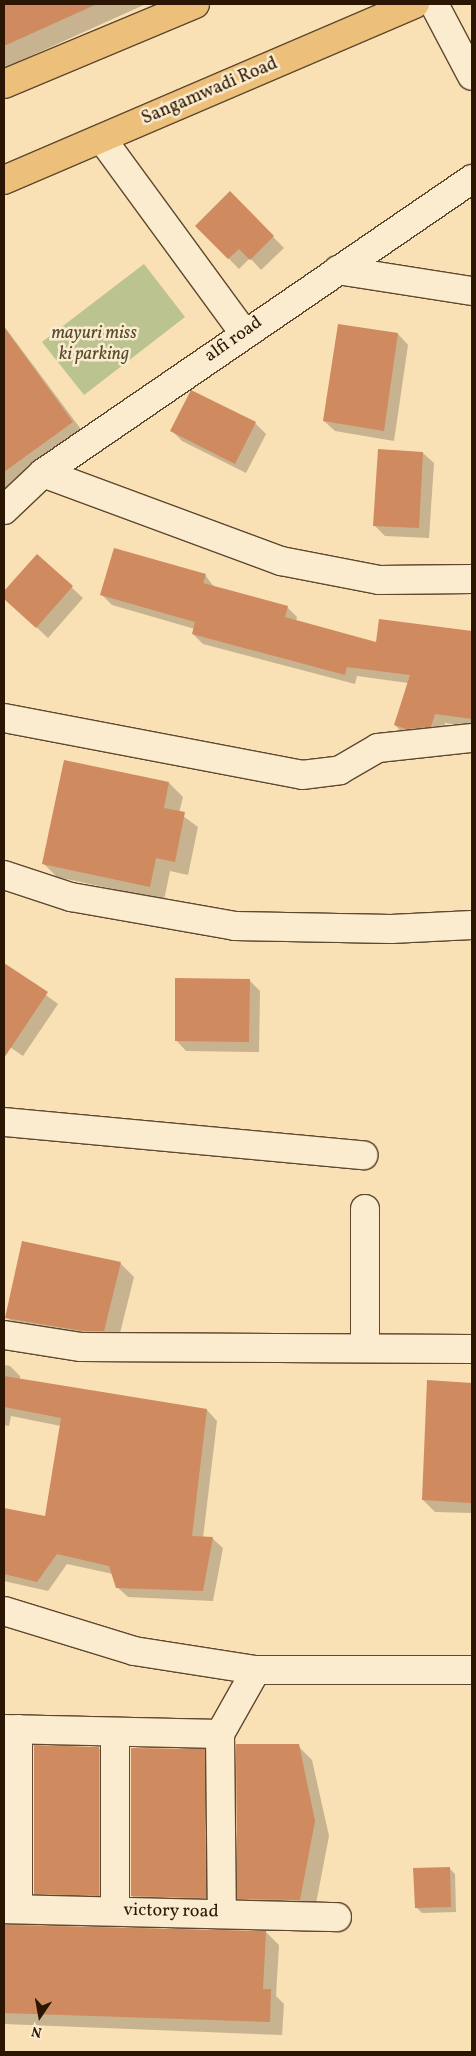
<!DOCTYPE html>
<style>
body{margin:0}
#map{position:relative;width:476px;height:2056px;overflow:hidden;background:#f9e0b5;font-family:Vollkorn,serif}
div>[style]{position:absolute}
.green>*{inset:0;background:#bbc390}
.shadow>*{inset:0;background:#0003}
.building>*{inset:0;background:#cf8a5f}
.roads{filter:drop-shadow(1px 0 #5e482f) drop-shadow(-1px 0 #5e482f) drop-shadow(0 1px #5e482f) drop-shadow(0 -1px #5e482f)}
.minor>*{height:28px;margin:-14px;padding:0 14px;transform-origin:14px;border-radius:14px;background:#fbebcf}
.major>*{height:28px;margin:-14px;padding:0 14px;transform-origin:14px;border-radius:14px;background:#ecc07a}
span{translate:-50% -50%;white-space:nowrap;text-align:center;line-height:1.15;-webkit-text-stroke:5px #fbebcf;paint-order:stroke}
.street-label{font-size:18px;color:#2a1602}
.park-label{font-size:18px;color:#564a2d;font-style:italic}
.frame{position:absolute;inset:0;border:5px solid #2a1602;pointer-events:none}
.north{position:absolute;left:15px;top:1991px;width:50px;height:50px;-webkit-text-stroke:4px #fbebcf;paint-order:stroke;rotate:192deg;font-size:14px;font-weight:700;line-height:20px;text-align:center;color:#2a1602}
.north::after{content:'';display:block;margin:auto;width:18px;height:22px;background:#2a1602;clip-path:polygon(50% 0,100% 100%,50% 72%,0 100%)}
</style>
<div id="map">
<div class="green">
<div style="clip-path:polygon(144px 264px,185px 317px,84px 395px,42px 342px)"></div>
</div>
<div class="shadow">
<div style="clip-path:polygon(4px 4px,146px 4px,4px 68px)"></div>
<div style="clip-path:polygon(230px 193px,284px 248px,261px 270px,250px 258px,239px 269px,197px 226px)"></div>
<div style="clip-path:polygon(339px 325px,398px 334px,408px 345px,394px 441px,335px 431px,324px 421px)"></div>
<div style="clip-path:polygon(4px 326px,86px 436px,4px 496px)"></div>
<div style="clip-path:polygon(255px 423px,266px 434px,246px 473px,182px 441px,172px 431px)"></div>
<div style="clip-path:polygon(423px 453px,434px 463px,429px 538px,385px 536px,374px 525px)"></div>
<div style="clip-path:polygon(37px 555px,83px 598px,48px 638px,4px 597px,4px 593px)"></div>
<div style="clip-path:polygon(205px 575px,215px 588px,287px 607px,297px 617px,296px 621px,453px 671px,472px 674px,472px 727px,445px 723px,441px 737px,405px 735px,395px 725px,408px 683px,357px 676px,355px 684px,203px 644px,193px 634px,195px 629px,112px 605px,102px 595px)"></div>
<div style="clip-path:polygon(65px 762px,169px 783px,183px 797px,179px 813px,198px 827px,188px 875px,170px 871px,164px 900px,57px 877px,43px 863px)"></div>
<div style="clip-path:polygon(4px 964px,58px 1004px,23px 1056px,4px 1043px)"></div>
<div style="clip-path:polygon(249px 980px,260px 991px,259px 1052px,186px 1051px,176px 1040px)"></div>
<div style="clip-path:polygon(23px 1243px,121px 1264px,134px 1277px,117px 1345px,21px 1331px,7px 1317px)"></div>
<div style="clip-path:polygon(4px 1365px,10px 1366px,20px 1376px,20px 1380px,207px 1410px,217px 1421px,203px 1538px,212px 1538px,223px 1548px,213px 1601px,128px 1597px,117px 1587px,113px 1574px,67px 1564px,48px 1591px,4px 1581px,4px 1509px,46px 1517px,61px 1426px,11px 1416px,9px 1426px,4px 1425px)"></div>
<div style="clip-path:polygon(428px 1381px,472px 1384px,472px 1513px,435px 1512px,423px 1500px)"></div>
<div style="clip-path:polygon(298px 1746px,312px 1760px,329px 1836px,314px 1914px,252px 1912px,239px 1898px)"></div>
<div style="clip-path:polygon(4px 1747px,15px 1759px,4px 1914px)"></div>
<div style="clip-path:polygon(99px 1748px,113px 1762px,113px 1909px,49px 1907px,35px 1894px)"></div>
<div style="clip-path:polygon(204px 1751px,218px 1764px,219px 1911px,146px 1910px,132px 1896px)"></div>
<div style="clip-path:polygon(449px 1868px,455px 1874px,456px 1912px,422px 1913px,416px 1907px)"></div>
<div style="clip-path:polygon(4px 1924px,266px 1932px,279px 1945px,276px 1996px,284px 2004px,282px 2035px,4px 2024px)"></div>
</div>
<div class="building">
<div style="clip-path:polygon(4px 4px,97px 4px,4px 46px)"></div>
<div style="clip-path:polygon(230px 191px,274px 236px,250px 260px,239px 249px,228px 259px,195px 226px)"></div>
<div style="clip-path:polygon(338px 324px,398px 333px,384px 431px,323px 421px)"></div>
<div style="clip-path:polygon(4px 327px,73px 422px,4px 472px)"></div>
<div style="clip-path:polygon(191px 390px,256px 422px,235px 464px,170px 431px)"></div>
<div style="clip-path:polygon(378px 449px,423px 452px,419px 528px,373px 526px)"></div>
<div style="clip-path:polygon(114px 548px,206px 574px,203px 583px,288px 606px,285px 617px,376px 642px,379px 619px,472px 631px,472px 719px,435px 714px,431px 727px,406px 729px,394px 725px,410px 675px,347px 667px,345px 675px,192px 634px,195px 622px,100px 595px)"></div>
<div style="clip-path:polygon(37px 554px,73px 586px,36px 628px,4px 599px,4px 591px)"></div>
<div style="clip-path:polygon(64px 760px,169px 782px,164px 808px,185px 812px,175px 862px,156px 858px,150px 887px,42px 864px)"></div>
<div style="clip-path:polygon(4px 963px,48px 992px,4px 1058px)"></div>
<div style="clip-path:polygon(175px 978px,250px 979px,249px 1042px,175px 1041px)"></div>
<div style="clip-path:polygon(22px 1241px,121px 1262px,104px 1331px,83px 1331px,5px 1318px)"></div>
<div style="clip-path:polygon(4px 1376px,207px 1409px,192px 1536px,213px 1537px,203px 1591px,116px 1588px,109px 1566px,57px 1554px,37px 1582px,4px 1574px,4px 1508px,45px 1516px,61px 1418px,4px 1407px)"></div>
<div style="clip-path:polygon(427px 1380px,472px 1383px,471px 1503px,422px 1500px)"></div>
<div style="clip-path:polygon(236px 1744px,299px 1744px,315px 1821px,300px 1900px,237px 1899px)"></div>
<div style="clip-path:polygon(34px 1745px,99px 1747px,99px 1896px,34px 1894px)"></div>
<div style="clip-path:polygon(131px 1748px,205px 1749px,206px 1898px,131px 1896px)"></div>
<div style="clip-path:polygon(450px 1867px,451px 1907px,415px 1908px,413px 1868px)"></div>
<div style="clip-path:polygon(4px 1925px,266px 1931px,263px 1989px,271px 1989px,270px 2022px,4px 2013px)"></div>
</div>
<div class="roads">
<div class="minor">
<div style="left:434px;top:4px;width:81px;rotate:62.2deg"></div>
<div style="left:102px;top:139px;width:240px;rotate:53.8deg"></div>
<div style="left:338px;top:270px;width:136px;rotate:8.9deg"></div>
<div style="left:43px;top:473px;width:254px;rotate:20.3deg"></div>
<div style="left:281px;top:561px;width:100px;rotate:11deg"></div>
<div style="left:379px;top:580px;width:93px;rotate:-0.6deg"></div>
<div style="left:4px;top:510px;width:54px;rotate:-43.5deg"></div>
<div style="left:43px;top:473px;width:520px;rotate:-34.42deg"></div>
<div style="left:4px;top:718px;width:303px;rotate:10.8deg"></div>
<div style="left:302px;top:775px;width:38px;rotate:-7deg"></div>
<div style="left:340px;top:770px;width:44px;rotate:-30.1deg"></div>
<div style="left:378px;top:748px;width:95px;rotate:-6.1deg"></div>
<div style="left:4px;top:875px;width:71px;rotate:18.2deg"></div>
<div style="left:71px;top:897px;width:167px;rotate:10deg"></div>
<div style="left:235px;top:926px;width:156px;rotate:1.1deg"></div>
<div style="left:391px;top:929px;width:81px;rotate:-2.8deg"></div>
<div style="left:4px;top:1122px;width:361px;rotate:5.3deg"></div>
<div style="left:4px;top:1335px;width:78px;rotate:8.9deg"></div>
<div style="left:81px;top:1347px;width:391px;rotate:0.3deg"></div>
<div style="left:365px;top:1348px;width:139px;rotate:-90deg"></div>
<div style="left:4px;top:1611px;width:136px;rotate:17.1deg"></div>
<div style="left:134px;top:1651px;width:123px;rotate:8.9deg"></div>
<div style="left:256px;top:1670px;width:216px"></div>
<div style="left:4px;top:1729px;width:216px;rotate:1.3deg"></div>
<div style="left:220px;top:1734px;width:73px;rotate:-60.6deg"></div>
<div style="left:115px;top:1732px;width:179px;rotate:90deg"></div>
<div style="left:220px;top:1734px;width:180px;rotate:89.4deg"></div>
<div style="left:4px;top:1909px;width:333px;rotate:1.4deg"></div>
<div style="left:18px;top:1909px;width:180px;rotate:-90deg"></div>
</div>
<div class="major">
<div style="left:4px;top:84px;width:207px;rotate:-22.7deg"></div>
<div style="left:4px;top:180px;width:447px;rotate:-23.2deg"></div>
</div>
</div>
<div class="street-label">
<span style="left:210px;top:92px;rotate:-23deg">Sangamwadi Road</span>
<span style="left:234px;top:340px;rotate:-35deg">alfi road</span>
<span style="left:171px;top:1912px;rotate:1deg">victory road</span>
</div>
<div class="park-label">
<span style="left:94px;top:345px">mayuri miss<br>ki parking</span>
</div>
<div class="frame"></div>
<div class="north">N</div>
</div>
